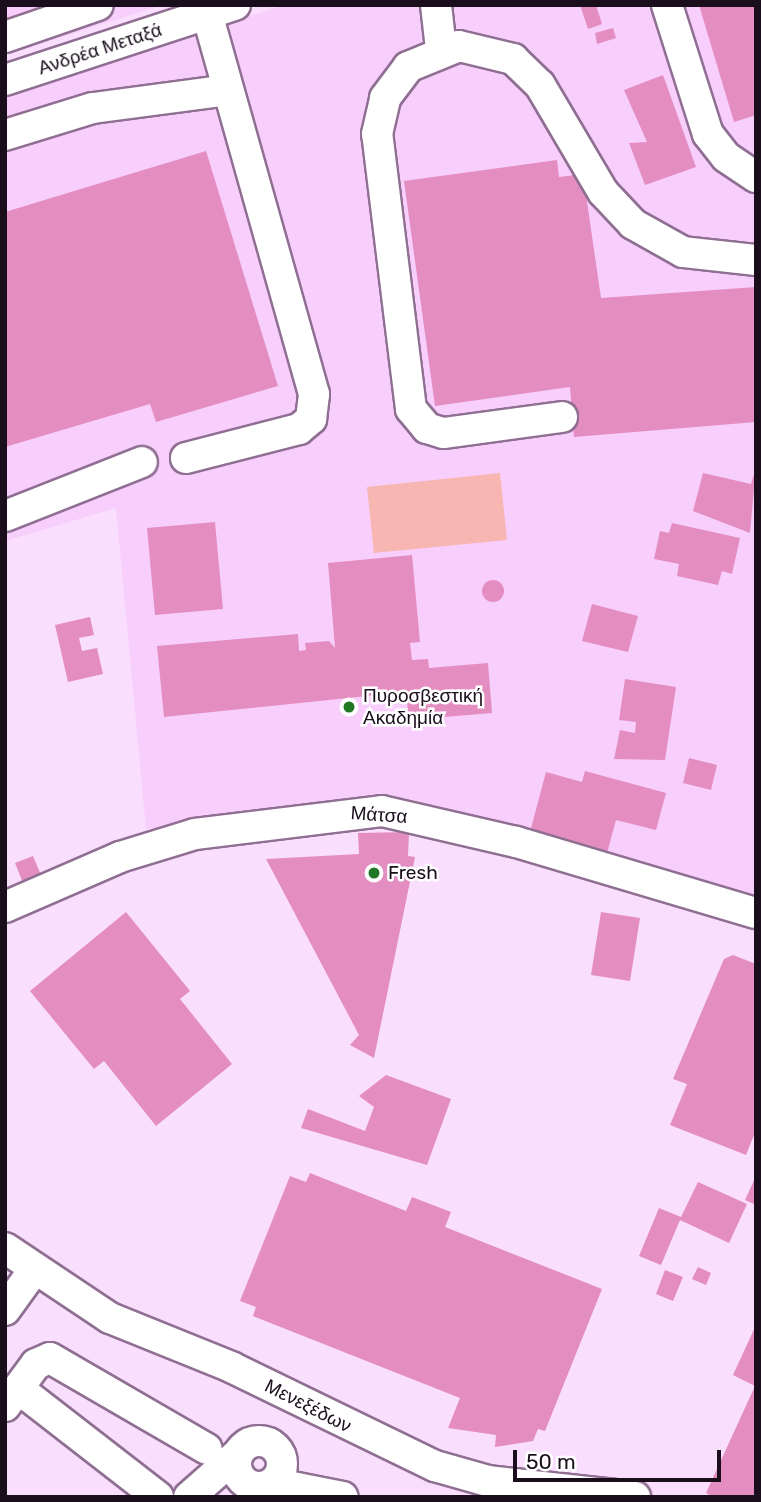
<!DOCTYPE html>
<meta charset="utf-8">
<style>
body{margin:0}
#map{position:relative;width:761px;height:1502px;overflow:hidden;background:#fadefd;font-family:Rubik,sans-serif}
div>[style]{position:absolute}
.built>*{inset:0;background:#f8cffc}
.green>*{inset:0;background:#f7b6b2}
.building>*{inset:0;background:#e38dc1}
.round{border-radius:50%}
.roads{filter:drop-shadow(2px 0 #8f6f92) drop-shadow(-2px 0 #8f6f92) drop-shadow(0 2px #8f6f92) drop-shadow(0 -2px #8f6f92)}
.minor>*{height:30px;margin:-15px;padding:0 15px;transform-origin:15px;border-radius:15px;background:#fff}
.minor>.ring{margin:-15px;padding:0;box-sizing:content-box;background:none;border:30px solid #fff;border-radius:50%}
.dots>*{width:19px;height:19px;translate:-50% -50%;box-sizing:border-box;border:4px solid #fff;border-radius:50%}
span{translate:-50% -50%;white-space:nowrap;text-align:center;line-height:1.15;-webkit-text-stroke:5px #fff;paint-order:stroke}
.street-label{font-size:19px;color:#1a0e1c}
.poi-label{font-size:19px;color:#1a0e1c}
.left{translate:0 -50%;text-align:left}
.frame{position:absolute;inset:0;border:7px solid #1a0e1c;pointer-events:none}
.scale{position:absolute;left:513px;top:1450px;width:208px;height:32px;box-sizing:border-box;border:4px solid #1a0e1c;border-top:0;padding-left:9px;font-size:21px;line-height:24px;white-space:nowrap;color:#1a0e1c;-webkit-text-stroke:5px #fff;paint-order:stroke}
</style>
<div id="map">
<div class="built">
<div style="clip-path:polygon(5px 5px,163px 5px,5px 55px)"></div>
<div style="clip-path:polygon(284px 5px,756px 5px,756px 895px,409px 799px,146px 829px,116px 508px,5px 541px,5px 93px)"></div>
</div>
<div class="green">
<div style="clip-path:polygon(500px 473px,507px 540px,374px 553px,367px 487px)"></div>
</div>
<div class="building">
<div style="clip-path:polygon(580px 5px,596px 5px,602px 24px,588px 29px)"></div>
<div style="clip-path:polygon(699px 5px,756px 5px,756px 115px,734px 122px)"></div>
<div style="clip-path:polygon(613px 28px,616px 38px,597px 44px,595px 33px)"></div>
<div style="clip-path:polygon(663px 75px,696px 167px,645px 185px,629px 143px,647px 142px,624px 90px)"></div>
<div style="clip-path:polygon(206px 151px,278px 386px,156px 422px,150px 404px,5px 447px,5px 212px)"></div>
<div style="clip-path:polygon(557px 160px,559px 177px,583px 174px,601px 298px,756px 287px,756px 422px,574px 437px,570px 387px,435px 406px,404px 181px)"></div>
<div style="clip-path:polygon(756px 467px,750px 533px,693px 511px,703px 473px,751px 484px)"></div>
<div style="clip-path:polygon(215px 522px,223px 609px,155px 615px,147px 528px)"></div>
<div style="clip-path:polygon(672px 523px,740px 538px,732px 574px,722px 571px,718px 585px,677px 576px,679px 564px,654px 559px,660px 531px,669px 533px)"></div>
<div style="clip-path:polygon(412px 555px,420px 642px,410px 643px,412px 660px,428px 659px,429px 668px,488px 663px,492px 713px,409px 720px,406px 692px,164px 717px,157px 646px,298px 634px,299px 651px,306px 650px,305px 643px,329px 641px,335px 648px,328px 563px)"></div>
<div class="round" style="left:482px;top:580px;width:22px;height:22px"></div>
<div style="clip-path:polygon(592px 604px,638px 616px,628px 652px,582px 641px)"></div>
<div style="clip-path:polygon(90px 617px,94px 635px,79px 638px,82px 651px,97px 648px,103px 674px,68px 682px,55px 625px)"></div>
<div style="clip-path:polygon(625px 679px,676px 687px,665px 760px,614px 759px,620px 730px,635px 733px,636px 722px,619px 720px)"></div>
<div style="clip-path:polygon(689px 758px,717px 765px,711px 790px,683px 783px)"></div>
<div style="clip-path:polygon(585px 771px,666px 793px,656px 830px,616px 820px,607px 853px,530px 832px,546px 772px,582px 782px)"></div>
<div style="clip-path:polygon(409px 832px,408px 856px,415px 857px,374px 1058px,350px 1045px,359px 1035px,266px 859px,359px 854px,358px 833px)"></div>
<div style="clip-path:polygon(33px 856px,41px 875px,23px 883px,15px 863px)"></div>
<div style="clip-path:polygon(126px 912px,190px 991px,180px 999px,232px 1064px,156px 1126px,104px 1061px,94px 1069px,30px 991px)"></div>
<div style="clip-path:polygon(601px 912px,640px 918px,630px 981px,591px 975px)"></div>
<div style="clip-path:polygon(733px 955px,756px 964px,756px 1130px,746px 1155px,670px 1125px,687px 1084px,673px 1079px,724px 959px)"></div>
<div style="clip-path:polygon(386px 1075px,451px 1099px,427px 1165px,301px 1128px,308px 1109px,365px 1131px,374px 1107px,359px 1096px)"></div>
<div style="clip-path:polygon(310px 1173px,406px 1211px,412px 1197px,451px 1212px,445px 1227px,602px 1289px,545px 1431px,538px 1429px,533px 1441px,495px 1447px,496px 1435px,448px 1428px,460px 1398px,253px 1316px,256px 1307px,240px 1301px,290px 1176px,306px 1182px)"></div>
<div style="clip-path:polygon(756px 1176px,756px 1205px,745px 1200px)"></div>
<div style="clip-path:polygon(698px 1182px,747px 1204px,729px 1243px,680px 1220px,661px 1265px,639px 1256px,659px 1208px,681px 1217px)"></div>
<div style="clip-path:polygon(698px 1267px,711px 1273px,706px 1285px,692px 1279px)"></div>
<div style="clip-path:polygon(665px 1270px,683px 1277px,673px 1301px,656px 1294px)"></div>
<div style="clip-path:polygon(756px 1325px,756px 1497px,714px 1497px,706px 1493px,755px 1386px,733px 1375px)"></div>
<div style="clip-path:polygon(252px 1493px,271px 1493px,291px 1497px,233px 1497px)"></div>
</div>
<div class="roads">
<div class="minor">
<div style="left:436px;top:5px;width:44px;rotate:83.5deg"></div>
<div style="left:667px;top:5px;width:135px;rotate:72.4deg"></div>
<div style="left:708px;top:134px;width:29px;rotate:52deg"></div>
<div style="left:726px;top:157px;width:36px;rotate:34deg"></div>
<div style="left:5px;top:37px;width:98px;rotate:-19deg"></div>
<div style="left:5px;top:80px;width:242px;rotate:-18.1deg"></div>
<div style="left:5px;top:135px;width:92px;rotate:-17.1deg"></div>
<div style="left:93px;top:108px;width:136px;rotate:-7.6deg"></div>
<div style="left:562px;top:417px;width:120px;rotate:172.3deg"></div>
<div style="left:443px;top:433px;width:17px;rotate:-163deg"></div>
<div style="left:427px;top:428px;width:25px;rotate:-130deg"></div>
<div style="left:411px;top:409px;width:277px;rotate:-97deg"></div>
<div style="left:377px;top:134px;width:37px;rotate:-77deg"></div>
<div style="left:385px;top:98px;width:39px;rotate:-53deg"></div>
<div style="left:408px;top:67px;width:55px;rotate:-22.4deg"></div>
<div style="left:459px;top:46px;width:56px;rotate:13.5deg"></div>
<div style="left:513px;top:59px;width:37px;rotate:44deg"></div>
<div style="left:540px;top:85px;width:124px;rotate:59.5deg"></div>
<div style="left:603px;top:192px;width:44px;rotate:46.8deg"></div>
<div style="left:633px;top:224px;width:57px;rotate:29.2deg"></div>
<div style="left:683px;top:252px;width:73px;rotate:6.3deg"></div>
<div style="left:186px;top:458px;width:117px;rotate:-14.4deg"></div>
<div style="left:299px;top:429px;width:16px;rotate:-40deg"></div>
<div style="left:311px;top:419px;width:25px;rotate:-83deg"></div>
<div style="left:314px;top:394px;width:395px;rotate:-105.7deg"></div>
<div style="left:5px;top:516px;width:147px;rotate:-21.5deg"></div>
<div style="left:5px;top:907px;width:125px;rotate:-23.5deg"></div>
<div style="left:120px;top:857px;width:78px;rotate:-17deg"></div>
<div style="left:195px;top:834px;width:188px;rotate:-7deg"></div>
<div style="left:382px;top:811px;width:138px;rotate:13deg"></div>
<div style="left:516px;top:842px;width:250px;rotate:16.5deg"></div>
<div style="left:5px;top:1248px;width:126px;rotate:33.7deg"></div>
<div style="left:110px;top:1318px;width:131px;rotate:22deg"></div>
<div style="left:231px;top:1367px;width:227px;rotate:25.9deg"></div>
<div style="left:435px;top:1466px;width:55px;rotate:15.8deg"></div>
<div style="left:488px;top:1481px;width:148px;rotate:6.2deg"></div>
<div style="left:5px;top:1310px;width:49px;rotate:-54.1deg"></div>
<div style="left:19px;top:1389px;width:176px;rotate:37.8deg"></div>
<div style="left:5px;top:1406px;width:52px;rotate:-53.6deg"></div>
<div style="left:36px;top:1364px;width:15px;rotate:-23deg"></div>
<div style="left:50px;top:1358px;width:181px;rotate:30.1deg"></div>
<div class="ring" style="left:236px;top:1441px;width:16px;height:16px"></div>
<div style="left:272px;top:1483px;width:72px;rotate:11.2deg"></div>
<div style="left:189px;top:1497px;width:65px;rotate:-41.3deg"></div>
</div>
</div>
<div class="dots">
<div style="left:349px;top:707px;background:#217723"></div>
<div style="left:374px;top:873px;background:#217723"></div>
</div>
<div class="street-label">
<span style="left:100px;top:49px;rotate:-18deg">Ανδρέα Μεταξά</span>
<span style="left:379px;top:815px;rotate:4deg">Μάτσα</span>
<span style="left:308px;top:1406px;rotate:27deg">Μενεξέδων</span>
</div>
<div class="poi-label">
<span class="left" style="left:363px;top:707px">Πυροσβεστική<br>Ακαδημία</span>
<span class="left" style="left:388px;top:873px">Fresh</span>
</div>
<div class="frame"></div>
<div class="scale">50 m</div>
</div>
